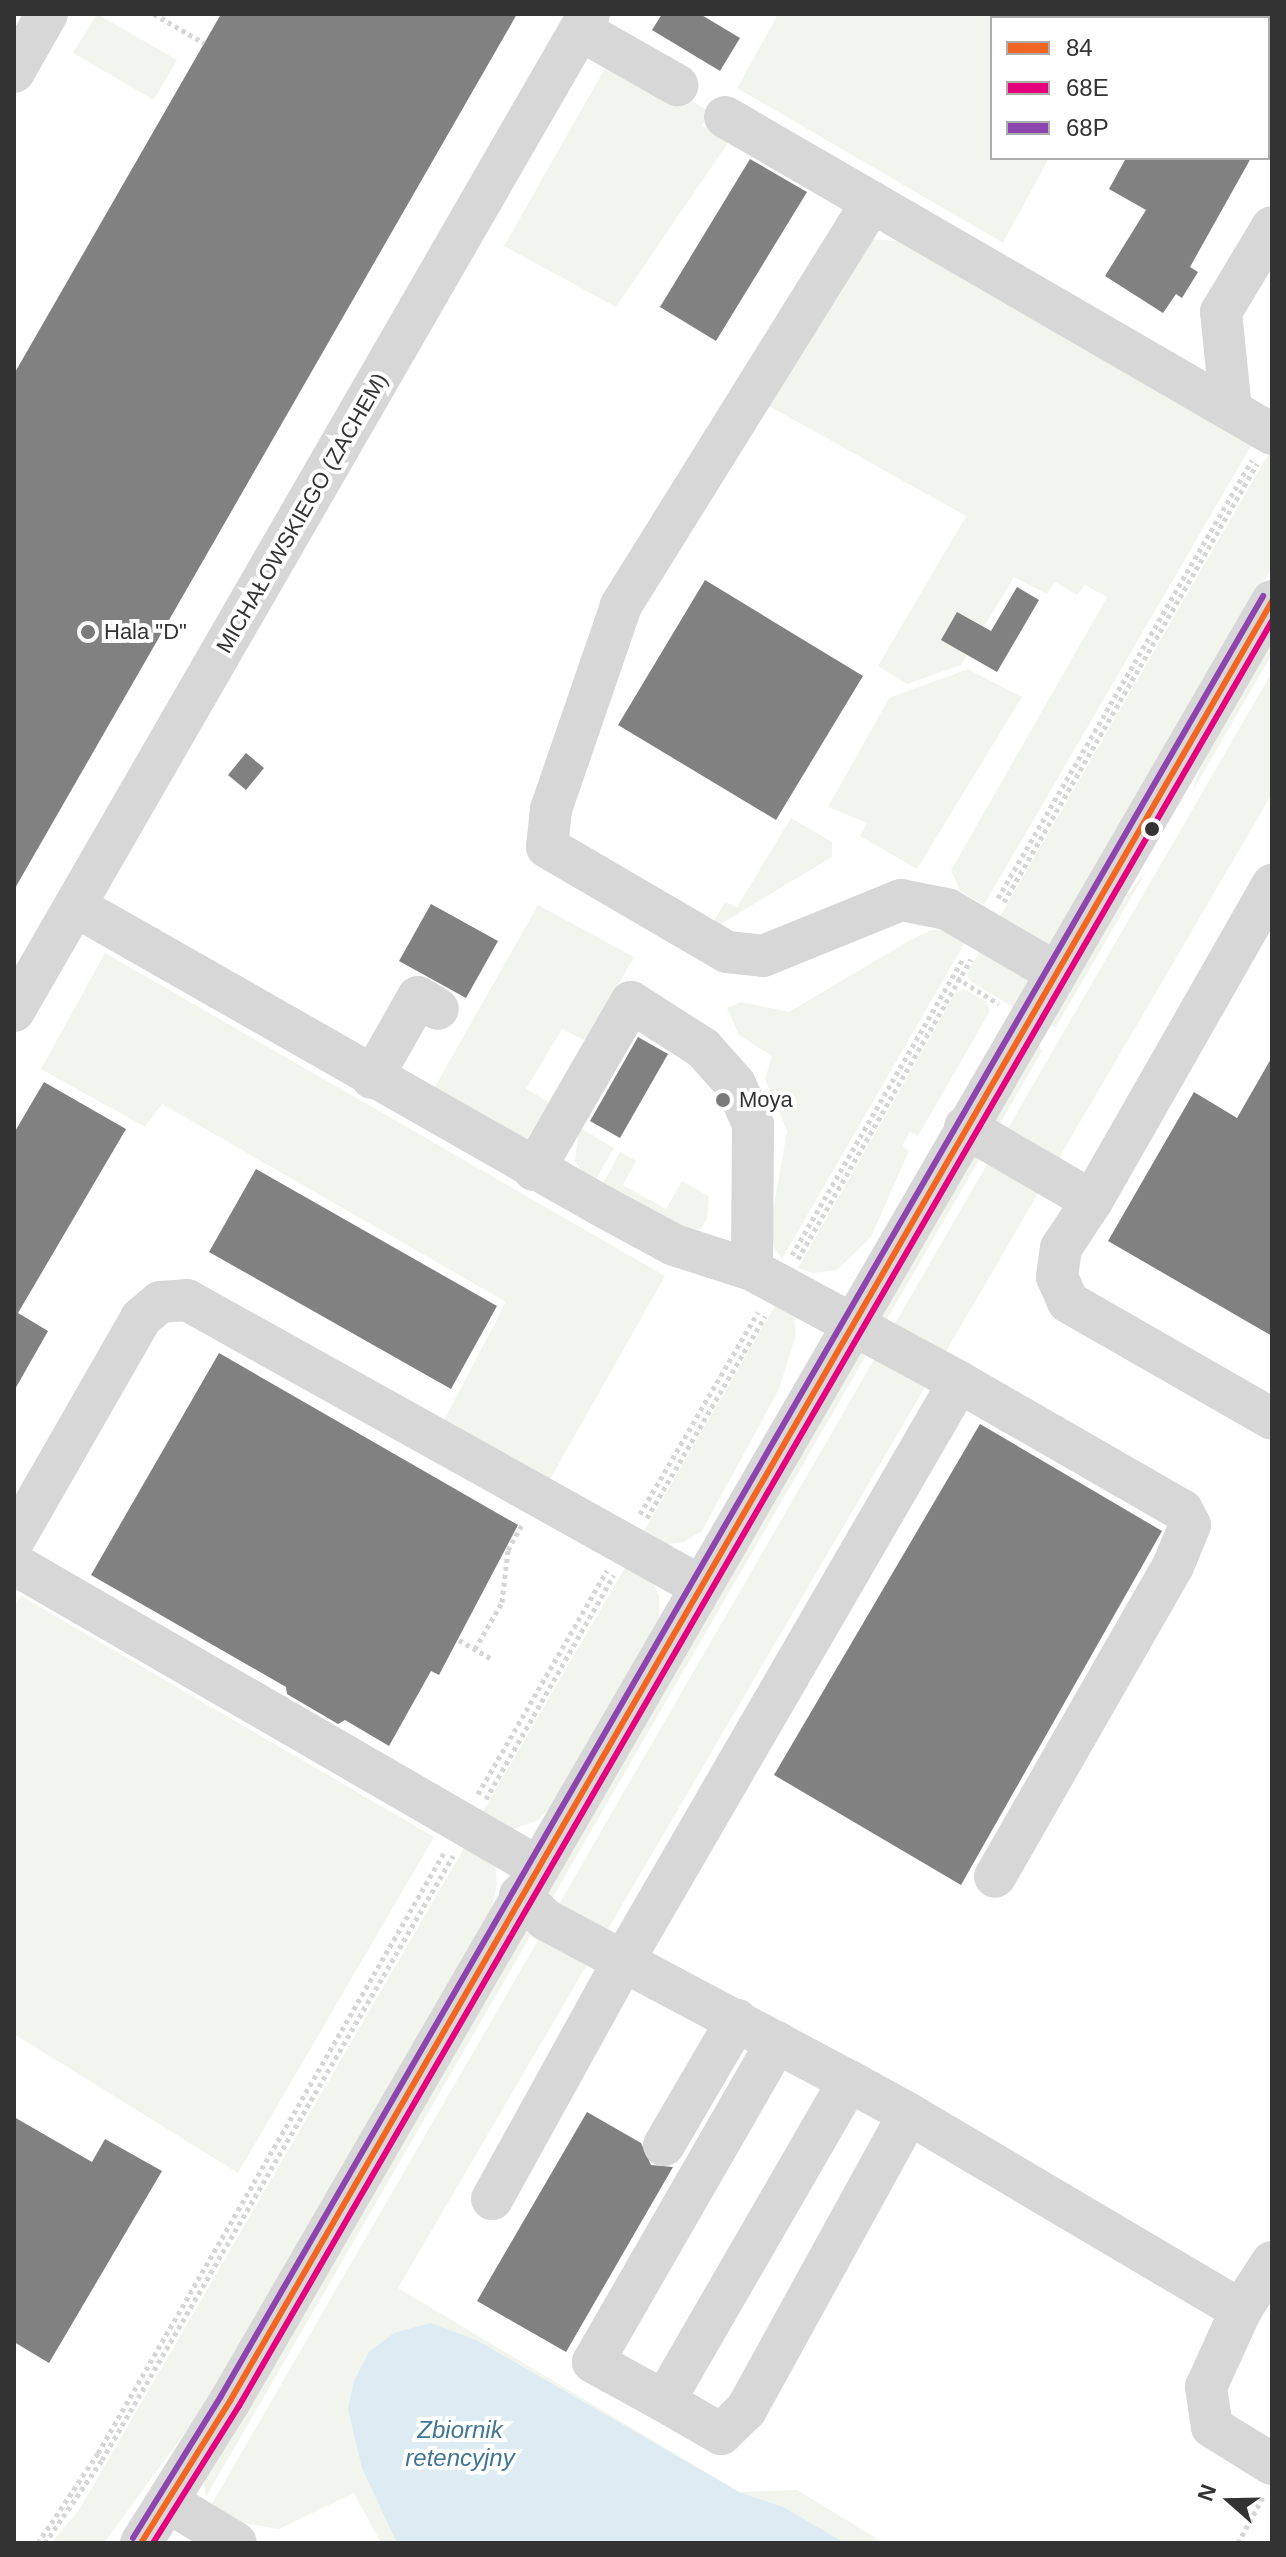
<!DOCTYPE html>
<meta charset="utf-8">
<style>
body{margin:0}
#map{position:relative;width:1286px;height:2557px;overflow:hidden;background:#fff;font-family:Helvetica,sans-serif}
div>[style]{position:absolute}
.green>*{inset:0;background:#f1f5ed}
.water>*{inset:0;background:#ddebf3}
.building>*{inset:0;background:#818181}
.path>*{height:5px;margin-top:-2.5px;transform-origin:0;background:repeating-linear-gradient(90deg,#d6d6d6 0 4px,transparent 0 8px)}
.minor>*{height:42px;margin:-21px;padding:0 21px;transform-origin:21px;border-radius:21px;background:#d7d7d7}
.bus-1>*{height:6px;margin:-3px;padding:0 3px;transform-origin:3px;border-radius:3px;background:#f26522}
.bus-2>*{height:6px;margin:-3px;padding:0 3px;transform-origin:3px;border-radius:3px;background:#e5007d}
.bus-3>*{height:6px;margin:-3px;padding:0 3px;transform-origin:3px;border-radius:3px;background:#8e44ad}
.dots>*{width:22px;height:22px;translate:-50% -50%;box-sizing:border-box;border:4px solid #fff;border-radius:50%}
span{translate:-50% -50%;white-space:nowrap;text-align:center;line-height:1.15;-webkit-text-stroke:8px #fff;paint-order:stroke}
.street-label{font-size:22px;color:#333}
.poi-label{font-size:22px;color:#333}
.left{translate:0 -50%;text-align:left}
.water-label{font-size:24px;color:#3f7597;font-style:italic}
.frame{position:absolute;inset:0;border:16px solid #333;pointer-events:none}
.legend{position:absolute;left:990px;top:16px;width:280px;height:144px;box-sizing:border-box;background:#fff;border:2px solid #adadad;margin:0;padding:10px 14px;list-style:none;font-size:24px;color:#333}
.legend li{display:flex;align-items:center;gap:16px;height:40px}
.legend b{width:40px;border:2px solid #adadad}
.north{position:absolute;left:1190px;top:2461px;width:80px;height:80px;-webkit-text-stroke:6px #fff;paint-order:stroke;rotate:290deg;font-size:22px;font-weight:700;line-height:32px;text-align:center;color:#333}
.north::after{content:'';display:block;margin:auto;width:28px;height:36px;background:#333;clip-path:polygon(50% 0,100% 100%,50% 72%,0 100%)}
</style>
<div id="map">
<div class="green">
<div style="clip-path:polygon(97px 14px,177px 60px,154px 100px,73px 53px)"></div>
<div style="clip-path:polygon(778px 14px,1121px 14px,1126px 17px,992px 18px,992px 158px,1049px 158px,1003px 243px,737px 88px)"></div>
<div style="clip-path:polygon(612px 56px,709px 111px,702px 126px,730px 140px,616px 307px,504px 246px)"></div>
<div style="clip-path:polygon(870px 239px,897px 241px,1255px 439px,984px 905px,960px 891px,951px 870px,1107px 597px,1085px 585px,1077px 595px,1055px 582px,1047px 594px,1014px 577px,961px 665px,907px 684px,878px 666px,966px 516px,762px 402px)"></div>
<div style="clip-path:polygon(1272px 448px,1272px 567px,1016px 1009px,969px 980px,967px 973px)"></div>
<div style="clip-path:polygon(1272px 629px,1272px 654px,1191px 794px,1202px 763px)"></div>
<div style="clip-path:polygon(968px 669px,1022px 697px,917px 869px,860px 836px,867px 823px,828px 807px,889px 698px)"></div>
<div style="clip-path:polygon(1272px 672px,1272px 794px,398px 2288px,739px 2492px,797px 2490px,884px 2543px,381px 2543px,354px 2493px,279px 2529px,232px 2521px,210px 2507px)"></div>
<div style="clip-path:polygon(791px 818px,832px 842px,832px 857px,719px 925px,713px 923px,725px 902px,737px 907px)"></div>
<div style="clip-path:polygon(1147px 870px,1056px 1027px,1043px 1025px,1094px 938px)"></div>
<div style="clip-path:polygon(538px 905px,634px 957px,586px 1041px,562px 1029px,526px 1089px,549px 1102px,523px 1145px,428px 1099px)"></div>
<div style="clip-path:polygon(962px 927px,971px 932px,782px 1259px,768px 1239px,787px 1131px,765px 1079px,772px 1056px,739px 1035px,727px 1008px,742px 1002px,789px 1012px,912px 939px,932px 930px)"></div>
<div style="clip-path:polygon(105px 953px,665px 1276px,548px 1483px,442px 1424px,506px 1302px,162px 1104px,145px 1127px,41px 1069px)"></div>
<div style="clip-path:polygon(964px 989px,986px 1002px,990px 1011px,918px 1136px,910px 1132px,902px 1146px,909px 1151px,871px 1237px,837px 1270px,813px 1273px,798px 1268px,956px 992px)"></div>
<div style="clip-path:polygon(1034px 1041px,1042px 1051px,206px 2497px,203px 2478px)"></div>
<div style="clip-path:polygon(579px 1127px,614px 1148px,592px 1186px,575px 1161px)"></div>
<div style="clip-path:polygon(620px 1152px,636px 1161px,623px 1185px,666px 1209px,682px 1181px,709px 1196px,707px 1219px,700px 1229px,689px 1232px,600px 1189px)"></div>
<div style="clip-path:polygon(780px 1297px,793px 1312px,796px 1335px,779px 1389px,702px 1531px,684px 1542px,661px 1545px,640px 1538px)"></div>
<div style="clip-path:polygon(630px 1559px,651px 1578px,659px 1596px,659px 1624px,559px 1799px,537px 1821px,516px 1828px,496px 1829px,477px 1822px)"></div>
<div style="clip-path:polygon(21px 1596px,434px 1837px,238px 2173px,14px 2034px,14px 1607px)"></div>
<div style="clip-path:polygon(470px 1838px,495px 1862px,497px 1884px,489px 1919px,217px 2389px,104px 2543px,51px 2543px,79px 2510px)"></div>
</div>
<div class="water">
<div style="clip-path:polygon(431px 2323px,478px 2341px,739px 2492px,783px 2507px,845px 2543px,397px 2543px,362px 2468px,348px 2409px,354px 2381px,369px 2352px,394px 2333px)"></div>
</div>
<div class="building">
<div style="clip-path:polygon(221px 14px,517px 14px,14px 890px,14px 374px)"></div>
<div style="clip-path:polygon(662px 14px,700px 14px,740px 38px,720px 71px,652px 30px)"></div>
<div style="clip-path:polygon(1126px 158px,1251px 158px,1190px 267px,1198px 272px,1182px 298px,1176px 294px,1163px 313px,1105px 276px,1146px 210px,1109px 189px)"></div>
<div style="clip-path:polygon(750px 159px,807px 192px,716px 341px,660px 307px)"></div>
<div style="clip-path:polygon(705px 580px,863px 676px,776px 820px,618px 725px)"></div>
<div style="clip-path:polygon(1017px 587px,1039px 600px,997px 672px,941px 640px,957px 612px,991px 631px)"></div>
<div style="clip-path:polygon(246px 753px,264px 768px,246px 790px,228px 775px)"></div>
<div style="clip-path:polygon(431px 904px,498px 941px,466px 998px,399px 961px)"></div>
<div style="clip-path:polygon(638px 1037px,668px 1054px,620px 1138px,590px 1121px)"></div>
<div style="clip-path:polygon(1272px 1057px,1272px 1336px,1108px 1241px,1194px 1092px,1237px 1118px)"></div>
<div style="clip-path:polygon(44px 1082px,126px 1129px,18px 1313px,48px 1331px,14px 1391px,14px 1133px)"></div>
<div style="clip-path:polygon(256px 1169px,497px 1306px,451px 1389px,209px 1252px)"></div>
<div style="clip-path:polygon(219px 1353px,518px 1525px,439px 1675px,431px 1671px,389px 1746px,345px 1720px,338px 1724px,287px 1694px,286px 1687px,91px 1575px)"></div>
<div style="clip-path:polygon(980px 1424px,1162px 1531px,961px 1885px,774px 1775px)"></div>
<div style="clip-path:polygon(587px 2112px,641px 2143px,651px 2165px,673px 2167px,566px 2352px,477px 2301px)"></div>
<div style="clip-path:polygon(14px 2117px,92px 2162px,105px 2139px,162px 2171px,49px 2363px,14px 2342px)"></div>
</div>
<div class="path">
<div style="left:154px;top:14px;width:58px;rotate:30.1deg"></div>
<div style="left:998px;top:898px;width:506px;rotate:-59.89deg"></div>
<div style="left:1004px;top:902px;width:506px;rotate:-59.99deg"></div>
<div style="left:957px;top:978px;width:49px;rotate:31.8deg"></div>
<div style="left:792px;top:1255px;width:342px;rotate:-60deg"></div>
<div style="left:798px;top:1259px;width:346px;rotate:-60deg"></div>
<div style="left:640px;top:1514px;width:234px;rotate:-59.7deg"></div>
<div style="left:647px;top:1518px;width:234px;rotate:-59.7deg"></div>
<div style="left:459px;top:1640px;width:39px;rotate:30deg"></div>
<div style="left:475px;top:1649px;width:54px;rotate:-60.1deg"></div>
<div style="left:502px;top:1602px;width:52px;rotate:-83.4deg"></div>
<div style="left:508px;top:1550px;width:29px;rotate:-61deg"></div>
<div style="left:478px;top:1794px;width:258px;rotate:-60deg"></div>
<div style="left:486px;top:1799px;width:258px;rotate:-60.3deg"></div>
<div style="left:38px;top:2543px;width:108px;rotate:-56.3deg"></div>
<div style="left:98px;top:2453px;width:695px;rotate:-60.04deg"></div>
<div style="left:45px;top:2543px;width:101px;rotate:-55.5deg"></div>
<div style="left:102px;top:2460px;width:699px;rotate:-59.84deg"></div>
<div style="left:1238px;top:2543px;width:55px;rotate:-61.6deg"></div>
</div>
<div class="minor">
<div style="left:580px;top:30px;width:112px;rotate:29.6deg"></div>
<div style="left:14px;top:72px;width:67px;rotate:-60.4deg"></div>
<div style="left:725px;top:117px;width:632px;rotate:30.09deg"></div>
<div style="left:872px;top:202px;width:476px;rotate:121.9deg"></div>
<div style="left:621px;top:606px;width:215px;rotate:109deg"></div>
<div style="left:551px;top:809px;width:38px;rotate:96deg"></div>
<div style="left:547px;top:847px;width:208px;rotate:30.3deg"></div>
<div style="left:727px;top:952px;width:36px;rotate:6deg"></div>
<div style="left:763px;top:956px;width:149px;rotate:-22.1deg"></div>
<div style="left:901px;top:900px;width:47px;rotate:11.1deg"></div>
<div style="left:947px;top:909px;width:125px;rotate:30.3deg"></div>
<div style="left:1231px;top:410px;width:99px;rotate:-95.8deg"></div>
<div style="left:1221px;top:312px;width:99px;rotate:-59deg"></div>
<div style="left:75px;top:906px;width:606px;rotate:29.65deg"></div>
<div style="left:602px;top:1206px;width:82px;rotate:28.4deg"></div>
<div style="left:674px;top:1245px;width:82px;rotate:17.8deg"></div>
<div style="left:752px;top:1270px;width:235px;rotate:28.4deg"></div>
<div style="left:959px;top:1382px;width:668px;rotate:120.1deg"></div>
<div style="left:624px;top:1960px;width:273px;rotate:118.9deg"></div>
<div style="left:14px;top:1011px;width:1151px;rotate:-60.03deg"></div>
<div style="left:372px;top:1078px;width:93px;rotate:-60.4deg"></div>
<div style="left:418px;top:997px;width:23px;rotate:31deg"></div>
<div style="left:965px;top:1127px;width:147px;rotate:30.2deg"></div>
<div style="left:1092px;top:1201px;width:364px;rotate:-60.3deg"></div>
<div style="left:534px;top:1170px;width:194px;rotate:-60deg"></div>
<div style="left:631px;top:1002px;width:85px;rotate:32.6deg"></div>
<div style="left:703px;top:1048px;width:48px;rotate:48.4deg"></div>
<div style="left:735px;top:1084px;width:44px;rotate:65.8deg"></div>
<div style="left:753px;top:1124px;width:146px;rotate:90.4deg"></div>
<div style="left:1092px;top:1201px;width:56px;rotate:123.4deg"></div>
<div style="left:1061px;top:1248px;width:29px;rotate:98deg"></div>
<div style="left:1057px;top:1277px;width:27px;rotate:66deg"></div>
<div style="left:1068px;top:1302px;width:235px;rotate:29.8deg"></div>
<div style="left:959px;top:1382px;width:257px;rotate:29.9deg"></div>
<div style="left:1182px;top:1510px;width:17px;rotate:62deg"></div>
<div style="left:1190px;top:1525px;width:44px;rotate:112.5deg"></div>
<div style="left:1173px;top:1566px;width:358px;rotate:119.8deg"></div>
<div style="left:14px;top:1540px;width:256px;rotate:-60.2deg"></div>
<div style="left:141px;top:1318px;width:25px;rotate:-40deg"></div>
<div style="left:160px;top:1302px;width:27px;rotate:-4deg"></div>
<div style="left:187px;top:1300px;width:587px;rotate:29.14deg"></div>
<div style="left:14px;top:1564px;width:603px;rotate:30.05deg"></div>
<div style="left:520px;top:1895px;width:36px;rotate:44deg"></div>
<div style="left:546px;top:1920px;width:343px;rotate:28deg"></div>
<div style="left:849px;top:2081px;width:370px;rotate:120deg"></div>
<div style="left:664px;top:2401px;width:66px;rotate:30.1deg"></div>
<div style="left:721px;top:2434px;width:35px;rotate:-44deg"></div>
<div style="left:746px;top:2410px;width:338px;rotate:-61.2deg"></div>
<div style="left:909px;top:2114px;width:68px;rotate:-151.2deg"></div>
<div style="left:909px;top:2114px;width:386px;rotate:30.6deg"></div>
<div style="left:664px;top:2145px;width:145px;rotate:-59.7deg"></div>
<div style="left:1272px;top:2262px;width:57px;rotate:122.9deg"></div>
<div style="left:1241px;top:2310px;width:85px;rotate:114.4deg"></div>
<div style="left:1206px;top:2387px;width:40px;rotate:81.5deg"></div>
<div style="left:1212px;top:2427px;width:70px;rotate:31.7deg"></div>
<div style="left:664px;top:2401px;width:81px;rotate:-151.2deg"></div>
<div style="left:593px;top:2362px;width:369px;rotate:-60.1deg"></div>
<div style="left:168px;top:2502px;width:79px;rotate:31.1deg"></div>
<div style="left:141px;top:2543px;width:168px;rotate:-57.9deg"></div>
<div style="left:230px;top:2401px;width:2080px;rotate:-59.93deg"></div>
</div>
<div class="bus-1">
<div style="left:141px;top:2543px;width:168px;rotate:-57.9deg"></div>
<div style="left:230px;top:2401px;width:2080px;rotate:-59.93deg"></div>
</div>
<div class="bus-2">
<div style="left:153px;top:2543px;width:162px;rotate:-57.9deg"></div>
<div style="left:239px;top:2406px;width:2062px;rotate:-59.94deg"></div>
</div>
<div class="bus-3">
<div style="left:133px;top:2538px;width:167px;rotate:-58.2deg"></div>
<div style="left:221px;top:2396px;width:2080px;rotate:-59.93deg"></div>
</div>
<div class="dots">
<div style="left:88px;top:632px;background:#7a7a7a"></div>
<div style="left:1152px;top:829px;background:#333"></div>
<div style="left:723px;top:1100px;background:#7a7a7a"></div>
</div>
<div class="street-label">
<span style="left:302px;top:513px;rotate:-60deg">MICHAŁOWSKIEGO (ZACHEM)</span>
</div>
<div class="poi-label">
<span class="left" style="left:104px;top:632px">Hala "D"</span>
<span class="left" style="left:739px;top:1100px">Moya</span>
</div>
<div class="water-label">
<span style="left:460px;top:2444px">Zbiornik<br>retencyjny</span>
</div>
<div class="frame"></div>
<ul class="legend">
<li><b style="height:10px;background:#f26522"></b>84</li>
<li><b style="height:10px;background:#e5007d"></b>68E</li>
<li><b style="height:10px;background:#8e44ad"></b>68P</li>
</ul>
<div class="north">N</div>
</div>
